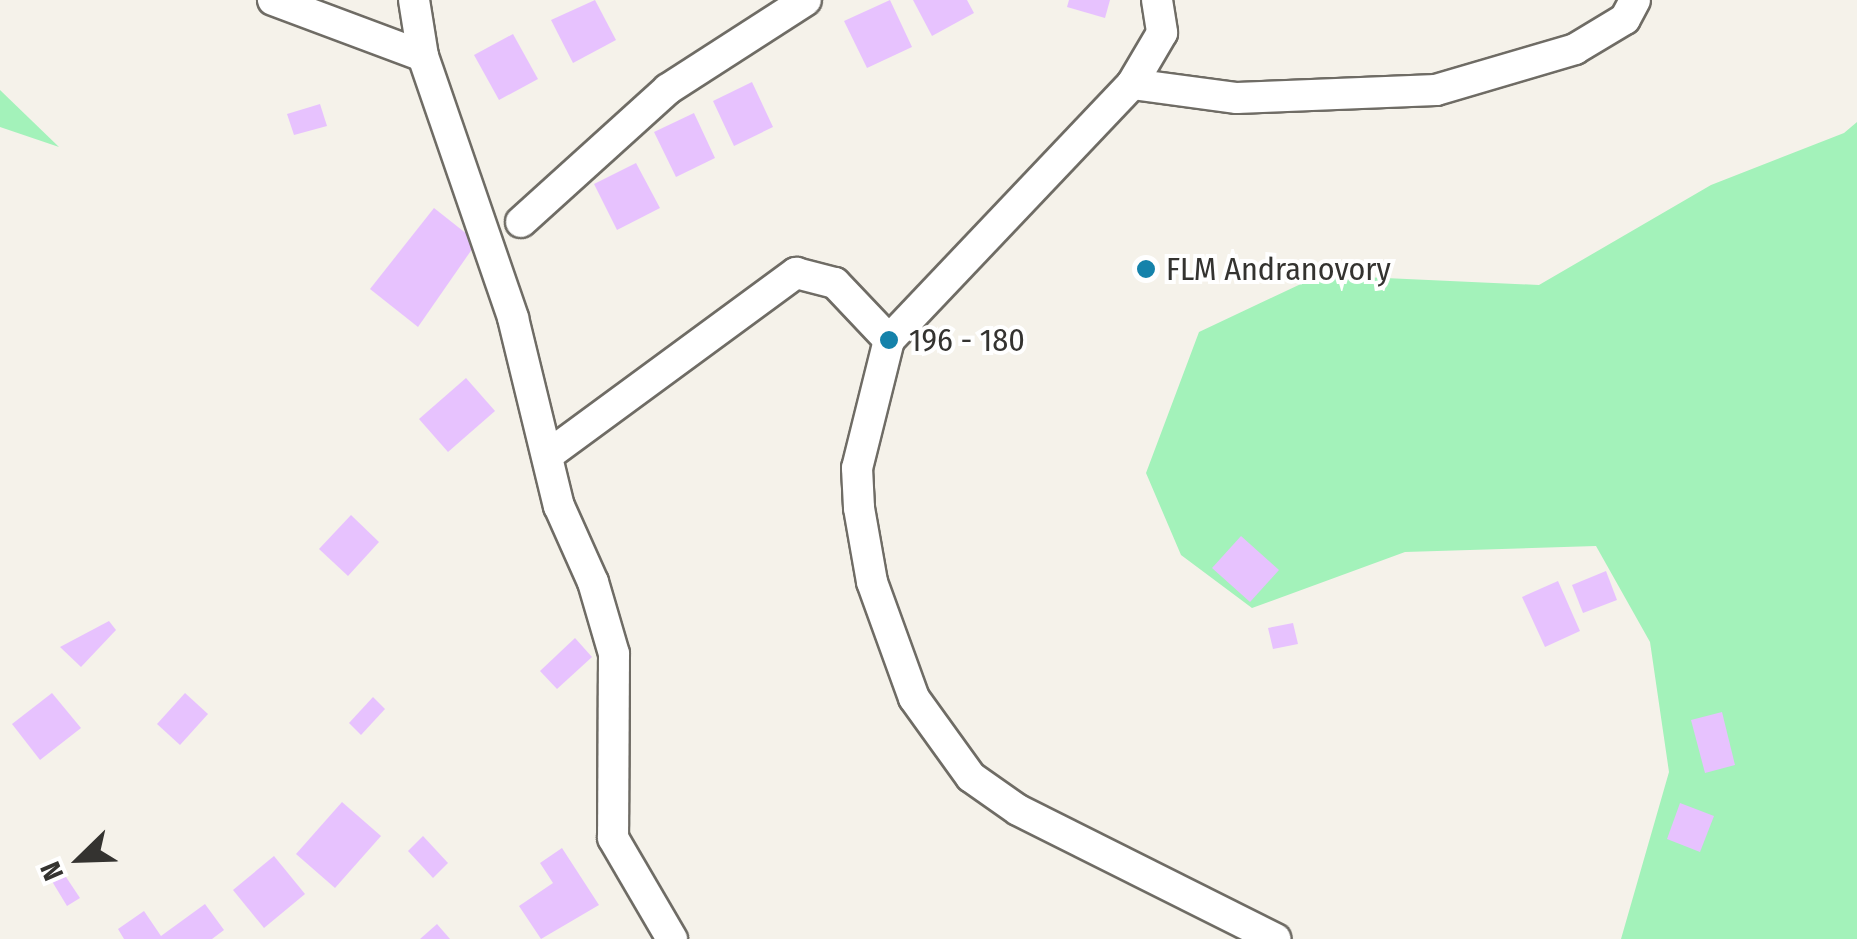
<!DOCTYPE html>
<style>
body{margin:0}
#map{position:relative;width:1857px;height:939px;overflow:hidden;background:#f5f2ea;font-family:"Fira Sans Condensed",sans-serif}
div>[style]{position:absolute}
.green>*{inset:0;background:#a3f2ba}
.building>*{inset:0;background:#e7c2fe}
.roads{filter:drop-shadow(2px 0 #6f6c65) drop-shadow(-2px 0 #6f6c65) drop-shadow(0 2px #6f6c65) drop-shadow(0 -2px #6f6c65)}
.street>*{height:30px;margin:-15px;padding:0 15px;transform-origin:15px;border-radius:15px;background:#fff}
.dots>*{width:28px;height:28px;translate:-50% -50%;box-sizing:border-box;border:5px solid #fff;border-radius:50%}
span{translate:-50% -50%;white-space:nowrap;text-align:center;line-height:1.15;-webkit-text-stroke:8px #fff;paint-order:stroke}
.poi-label{font-size:32px;color:#343330}
.left{translate:0 -50%;text-align:left}
.north{position:absolute;left:30px;top:809px;width:100px;height:100px;-webkit-text-stroke:8px #fff;paint-order:stroke;rotate:247deg;font-size:28px;font-weight:700;line-height:40px;text-align:center;color:#343330}
.north::after{content:'';display:block;margin:auto;width:35px;height:45px;background:#343330;clip-path:polygon(50% 0,100% 100%,50% 72%,0 100%)}
</style>
<div id="map">
<div class="green">
<div style="clip-path:polygon(0 90px,59px 147px,0 127px)"></div>
<div style="clip-path:polygon(1857px 122px,1857px 939px,1621px 939px,1669px 772px,1650px 642px,1596px 546px,1405px 552px,1252px 608px,1181px 555px,1146px 473px,1199px 332px,1320px 275px,1539px 285px,1711px 185px,1844px 133px)"></div>
</div>
<div class="building">
<div style="clip-path:polygon(595px 0,616px 40px,573px 63px,551px 20px)"></div>
<div style="clip-path:polygon(890px 0,912px 47px,867px 68px,844px 21px)"></div>
<div style="clip-path:polygon(913px 0,967px 0,974px 13px,932px 36px)"></div>
<div style="clip-path:polygon(1069px 0,1110px 0,1105px 18px,1067px 7px)"></div>
<div style="clip-path:polygon(513px 34px,538px 79px,499px 100px,474px 55px)"></div>
<div style="clip-path:polygon(752px 82px,773px 127px,734px 146px,713px 101px)"></div>
<div style="clip-path:polygon(320px 104px,327px 126px,294px 135px,287px 114px)"></div>
<div style="clip-path:polygon(694px 113px,715px 158px,676px 177px,654px 132px)"></div>
<div style="clip-path:polygon(636px 163px,660px 208px,617px 230px,594px 184px)"></div>
<div style="clip-path:polygon(434px 208px,477px 242px,418px 327px,370px 289px)"></div>
<div style="clip-path:polygon(466px 378px,495px 411px,448px 452px,419px 419px)"></div>
<div style="clip-path:polygon(351px 515px,379px 542px,348px 576px,319px 549px)"></div>
<div style="clip-path:polygon(1241px 536px,1279px 570px,1250px 602px,1212px 568px)"></div>
<div style="clip-path:polygon(1606px 571px,1617px 600px,1583px 613px,1572px 585px)"></div>
<div style="clip-path:polygon(1558px 581px,1580px 631px,1545px 647px,1522px 597px)"></div>
<div style="clip-path:polygon(109px 621px,116px 630px,81px 667px,60px 647px)"></div>
<div style="clip-path:polygon(1293px 623px,1298px 644px,1273px 649px,1268px 628px)"></div>
<div style="clip-path:polygon(575px 638px,592px 657px,557px 689px,540px 671px)"></div>
<div style="clip-path:polygon(52px 693px,81px 728px,40px 760px,12px 724px)"></div>
<div style="clip-path:polygon(185px 693px,208px 714px,180px 745px,157px 724px)"></div>
<div style="clip-path:polygon(373px 697px,385px 709px,361px 735px,349px 723px)"></div>
<div style="clip-path:polygon(1722px 712px,1735px 765px,1705px 773px,1691px 720px)"></div>
<div style="clip-path:polygon(342px 802px,381px 836px,335px 888px,296px 854px)"></div>
<div style="clip-path:polygon(1680px 803px,1714px 816px,1700px 852px,1667px 839px)"></div>
<div style="clip-path:polygon(423px 836px,448px 863px,433px 878px,408px 851px)"></div>
<div style="clip-path:polygon(562px 848px,599px 905px,541px 939px,519px 906px,553px 883px,540px 863px)"></div>
<div style="clip-path:polygon(274px 856px,305px 894px,264px 928px,233px 890px)"></div>
<div style="clip-path:polygon(62px 871px,80px 898px,67px 906px,50px 878px)"></div>
<div style="clip-path:polygon(205px 904px,224px 930px,212px 939px,124px 939px,118px 929px,144px 911px,161px 936px)"></div>
<div style="clip-path:polygon(437px 924px,450px 939px,420px 939px)"></div>
</div>
<div class="roads">
<div class="street">
<div style="left:273px;top:0;width:160px;rotate:20.5deg"></div>
<div style="left:414px;top:0;width:57px;rotate:80.9deg"></div>
<div style="left:423px;top:56px;width:277px;rotate:71deg"></div>
<div style="left:513px;top:318px;width:194px;rotate:76.3deg"></div>
<div style="left:559px;top:506px;width:83px;rotate:65.9deg"></div>
<div style="left:593px;top:582px;width:75px;rotate:73.7deg"></div>
<div style="left:614px;top:654px;width:184px;rotate:90.3deg"></div>
<div style="left:613px;top:838px;width:117px;rotate:59.7deg"></div>
<div style="left:1157px;top:0;width:33px;rotate:81deg"></div>
<div style="left:1162px;top:33px;width:59px;rotate:120.5deg"></div>
<div style="left:1132px;top:84px;width:353px;rotate:133.5deg"></div>
<div style="left:889px;top:340px;width:132px;rotate:104deg"></div>
<div style="left:857px;top:468px;width:40px;rotate:87.1deg"></div>
<div style="left:859px;top:508px;width:75px;rotate:80deg"></div>
<div style="left:872px;top:582px;width:123px;rotate:70.1deg"></div>
<div style="left:914px;top:698px;width:97px;rotate:54.2deg"></div>
<div style="left:971px;top:777px;width:57px;rotate:35.1deg"></div>
<div style="left:1018px;top:810px;width:288px;rotate:26.6deg"></div>
<div style="left:1132px;top:84px;width:106px;rotate:7.6deg"></div>
<div style="left:1237px;top:98px;width:199px;rotate:-2.3deg"></div>
<div style="left:1436px;top:90px;width:145px;rotate:-16.4deg"></div>
<div style="left:1575px;top:49px;width:58px;rotate:-31deg"></div>
<div style="left:1625px;top:19px;width:21px;rotate:-62deg"></div>
<div style="left:521px;top:222px;width:198px;rotate:-42.1deg"></div>
<div style="left:668px;top:89px;width:164px;rotate:-32.8deg"></div>
<div style="left:548px;top:455px;width:308px;rotate:-36.3deg"></div>
<div style="left:796px;top:273px;width:40px;rotate:14.4deg"></div>
<div style="left:835px;top:283px;width:79px;rotate:46.5deg"></div>
</div>
</div>
<div class="dots">
<div style="left:1146px;top:269px;background:#1582aa"></div>
<div style="left:889px;top:340px;background:#1582aa"></div>
</div>
<div class="poi-label">
<span class="left" style="left:1166px;top:269px">FLM Andranovory</span>
<span class="left" style="left:909px;top:340px">196 - 180</span>
</div>
<div class="north">N</div>
</div>
